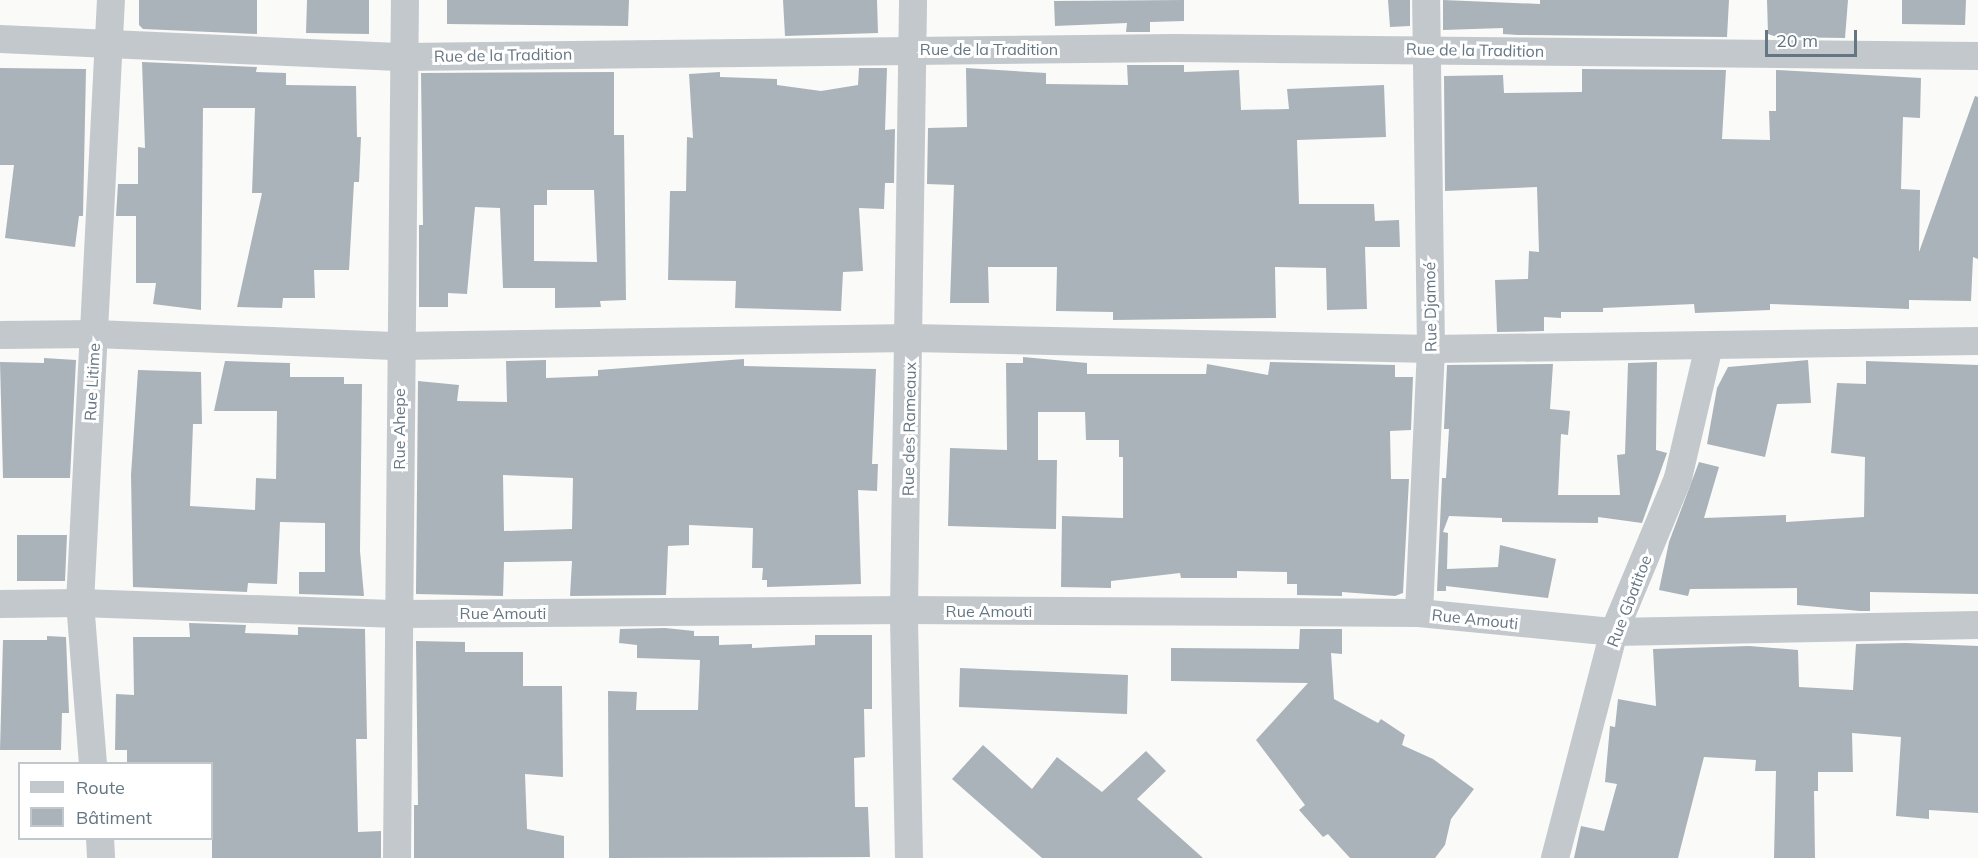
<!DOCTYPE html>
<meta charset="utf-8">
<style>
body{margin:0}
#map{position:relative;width:1978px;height:858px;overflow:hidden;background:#fafaf8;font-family:Mulish,sans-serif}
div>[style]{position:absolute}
.building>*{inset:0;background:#aab3b9}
.street>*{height:28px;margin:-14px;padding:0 14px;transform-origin:14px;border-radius:14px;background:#c3c8cc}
span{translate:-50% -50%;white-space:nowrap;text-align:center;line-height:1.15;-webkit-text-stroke:6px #fff;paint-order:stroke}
.street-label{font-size:16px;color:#657683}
.legend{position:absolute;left:18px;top:762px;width:195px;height:78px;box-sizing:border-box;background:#fff;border:2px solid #c1c8cd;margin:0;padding:8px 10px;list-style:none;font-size:18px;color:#657683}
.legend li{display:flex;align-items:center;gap:12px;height:30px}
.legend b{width:30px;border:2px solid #c1c8cd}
.scale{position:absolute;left:1765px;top:30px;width:92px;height:27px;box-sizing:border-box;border:3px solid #657683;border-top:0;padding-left:8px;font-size:18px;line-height:21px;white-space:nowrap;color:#657683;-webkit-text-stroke:4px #fff;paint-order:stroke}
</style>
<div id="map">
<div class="building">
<div style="clip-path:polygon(139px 0,257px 0,257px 34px,143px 29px,139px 25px)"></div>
<div style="clip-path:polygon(307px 0,369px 0,369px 34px,306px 33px)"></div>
<div style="clip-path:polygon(447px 0,629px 0,628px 26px,447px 24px)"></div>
<div style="clip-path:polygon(783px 0,877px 0,878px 33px,785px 36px)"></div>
<div style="clip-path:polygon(1184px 0,1184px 21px,1150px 22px,1150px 32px,1126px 32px,1127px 23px,1055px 26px,1054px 1px)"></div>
<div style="clip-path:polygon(1388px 0,1410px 0,1410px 26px,1390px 27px)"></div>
<div style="clip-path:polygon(1443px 0,1540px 4px,1540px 0,1729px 0,1727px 37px,1518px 35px,1503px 34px,1503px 28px,1443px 30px)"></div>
<div style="clip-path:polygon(1767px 0,1848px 0,1845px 38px,1777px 37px,1768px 34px)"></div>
<div style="clip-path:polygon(1902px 0,1966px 0,1965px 25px,1902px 24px)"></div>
<div style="clip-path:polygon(142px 62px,257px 67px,256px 72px,286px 73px,286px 85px,356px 86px,357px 137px,361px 137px,359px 182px,354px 182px,349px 270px,314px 270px,315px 298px,283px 298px,282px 308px,237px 307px,262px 193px,252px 193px,255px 108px,203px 108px,201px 310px,153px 304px,156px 283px,136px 283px,136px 216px,116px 216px,118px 184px,138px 184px,138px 147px,145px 148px)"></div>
<div style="clip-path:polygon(1127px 65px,1184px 65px,1184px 72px,1239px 70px,1241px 110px,1289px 109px,1287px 89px,1384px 85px,1386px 137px,1297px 140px,1299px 204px,1374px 204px,1375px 221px,1399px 220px,1400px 247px,1365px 247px,1367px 309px,1327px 310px,1326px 268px,1275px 267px,1276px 318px,1113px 320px,1113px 312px,1056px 311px,1057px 267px,988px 267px,989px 303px,950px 303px,954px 185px,927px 184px,928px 128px,967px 127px,966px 68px,1046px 73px,1046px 84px,1128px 85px)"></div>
<div style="clip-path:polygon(0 68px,86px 69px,83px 216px,79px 216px,75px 247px,5px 238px,14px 165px,0 165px)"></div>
<div style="clip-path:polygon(859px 68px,887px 68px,885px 130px,895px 129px,894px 183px,885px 183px,884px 209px,859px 208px,863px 271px,843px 272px,841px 311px,735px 308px,736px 281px,668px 280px,670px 191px,686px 191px,687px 137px,693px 138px,689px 74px,720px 72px,720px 77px,777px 79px,777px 85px,821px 91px,858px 85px)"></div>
<div style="clip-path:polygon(1582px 69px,1726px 70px,1722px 139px,1770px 140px,1769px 111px,1776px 111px,1776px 70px,1921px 78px,1920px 118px,1903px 117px,1901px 189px,1920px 190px,1919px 252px,1975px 96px,1978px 97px,1978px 259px,1973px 257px,1971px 301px,1909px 300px,1909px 309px,1770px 304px,1770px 310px,1695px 313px,1694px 304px,1603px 308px,1603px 312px,1561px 312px,1561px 318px,1544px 317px,1544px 331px,1497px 332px,1495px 280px,1528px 279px,1529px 251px,1539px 252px,1537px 187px,1445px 191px,1444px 76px,1503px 75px,1504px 93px,1582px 92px)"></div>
<div style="clip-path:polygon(evenodd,614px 72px,614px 135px,624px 135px,626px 300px,600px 301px,601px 307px,555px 308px,555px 288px,503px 288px,500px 208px,475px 207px,467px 294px,448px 293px,448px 307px,419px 307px,419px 225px,423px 225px,421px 73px,614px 72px,547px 190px,594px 190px,597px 262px,534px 261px,534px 205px,547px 205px,547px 190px)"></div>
<div style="clip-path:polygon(1023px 357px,1087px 363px,1087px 374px,1206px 374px,1207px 364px,1268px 375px,1270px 362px,1395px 365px,1395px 377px,1413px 377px,1411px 430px,1390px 431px,1391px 479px,1409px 479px,1403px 593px,1395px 596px,1342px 592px,1342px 596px,1297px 595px,1297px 584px,1287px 584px,1287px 572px,1237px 571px,1237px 578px,1181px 578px,1180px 573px,1111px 581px,1111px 588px,1061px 587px,1062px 516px,1123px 518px,1123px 457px,1119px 457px,1119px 440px,1086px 440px,1085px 412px,1038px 412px,1038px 460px,1057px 460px,1056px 529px,948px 526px,950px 448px,1007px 450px,1006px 363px,1023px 363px)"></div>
<div style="clip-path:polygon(44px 358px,76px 360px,70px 478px,3px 478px,0 362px,44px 363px)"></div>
<div style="clip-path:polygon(evenodd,744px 359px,744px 366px,876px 369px,872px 464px,878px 464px,877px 491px,858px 490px,861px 584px,767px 587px,767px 580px,762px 580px,763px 568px,752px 568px,753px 528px,689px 525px,689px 545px,668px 546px,666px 595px,570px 596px,572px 561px,504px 562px,503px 596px,416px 594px,418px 381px,459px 385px,457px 401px,507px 402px,506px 361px,546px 360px,546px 378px,598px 376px,598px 370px,744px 359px,503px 475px,573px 478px,572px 529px,504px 531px,503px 475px)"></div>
<div style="clip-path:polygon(1808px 360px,1811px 403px,1777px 404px,1765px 457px,1707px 444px,1717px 388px,1728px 367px)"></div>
<div style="clip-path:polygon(225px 361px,290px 363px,290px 377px,344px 377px,344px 384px,362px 384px,360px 551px,364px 596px,299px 594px,299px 572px,325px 572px,325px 523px,280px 522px,277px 584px,248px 583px,247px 592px,133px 587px,131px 475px,138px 370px,201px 372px,202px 424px,193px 424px,190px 506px,255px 510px,256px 478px,276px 479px,277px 411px,214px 411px)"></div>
<div style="clip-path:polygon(1866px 361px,1978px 365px,1978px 594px,1870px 592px,1870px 611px,1860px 611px,1797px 605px,1797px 588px,1690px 589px,1688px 596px,1659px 590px,1669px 542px,1699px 462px,1719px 467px,1704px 518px,1786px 515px,1786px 522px,1864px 517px,1865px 457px,1831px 453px,1837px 383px,1866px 384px)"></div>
<div style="clip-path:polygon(1657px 362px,1656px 450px,1667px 453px,1642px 523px,1598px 517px,1598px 523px,1502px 522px,1502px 518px,1449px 516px,1443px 532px,1448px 533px,1447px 569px,1498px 567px,1500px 545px,1556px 559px,1548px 598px,1446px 586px,1446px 591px,1437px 591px,1442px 478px,1446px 478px,1449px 429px,1444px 429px,1447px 365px,1553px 364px,1550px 409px,1570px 411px,1568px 435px,1561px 434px,1558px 495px,1620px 495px,1617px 455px,1625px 454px,1628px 363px)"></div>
<div style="clip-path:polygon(17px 535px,67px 535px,65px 581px,17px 581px)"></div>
<div style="clip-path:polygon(189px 623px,246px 625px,245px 633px,298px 635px,298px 627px,365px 629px,367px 739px,356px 739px,358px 832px,381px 831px,381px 858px,212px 858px,212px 764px,127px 764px,127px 750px,115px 750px,116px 694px,134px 695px,133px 637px,190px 637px)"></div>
<div style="clip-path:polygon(665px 628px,694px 631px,694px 636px,719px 636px,719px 645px,752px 644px,752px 648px,815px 645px,815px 635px,872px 635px,872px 709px,864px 709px,865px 757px,854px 758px,855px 807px,868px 807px,870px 857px,609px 858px,608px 691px,637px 692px,636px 710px,698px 710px,700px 660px,637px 658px,637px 645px,619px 643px,620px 629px)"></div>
<div style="clip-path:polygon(1300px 629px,1342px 629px,1342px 654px,1331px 653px,1334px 699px,1378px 723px,1381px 719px,1405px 735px,1402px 745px,1433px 759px,1474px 789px,1451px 819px,1445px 845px,1435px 858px,1350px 858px,1328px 834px,1323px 837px,1299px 810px,1305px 805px,1256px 740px,1308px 683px,1171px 681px,1171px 648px,1299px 649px)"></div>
<div style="clip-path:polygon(47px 636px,66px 637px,69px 713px,62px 713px,61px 750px,0 750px,3px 640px,47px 640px)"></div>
<div style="clip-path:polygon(416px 641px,465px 642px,465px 652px,523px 652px,523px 686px,562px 686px,563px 777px,525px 774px,527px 829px,564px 836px,564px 858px,414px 858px,414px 805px,418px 805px)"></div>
<div style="clip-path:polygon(1906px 643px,1978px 646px,1978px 813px,1929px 810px,1929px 819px,1896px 816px,1901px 737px,1852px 733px,1853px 772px,1818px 772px,1818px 791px,1814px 791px,1815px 858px,1774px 858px,1776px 771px,1755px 771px,1756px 760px,1704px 757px,1678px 858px,1574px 858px,1581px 826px,1604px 831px,1617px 784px,1605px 782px,1610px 726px,1615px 727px,1618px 699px,1656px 706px,1653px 649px,1749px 646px,1798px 650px,1799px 687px,1853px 690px,1856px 644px)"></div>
<div style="clip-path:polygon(960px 668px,1128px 675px,1127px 714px,959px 707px)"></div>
<div style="clip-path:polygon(983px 745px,1032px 789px,1057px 757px,1102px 792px,1146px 751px,1166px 771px,1137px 799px,1203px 858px,1042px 858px,952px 779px)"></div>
</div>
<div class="street">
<div style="left:0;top:39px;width:404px;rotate:2.6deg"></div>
<div style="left:404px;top:57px;width:771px;rotate:-0.67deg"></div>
<div style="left:1175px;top:48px;width:803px;rotate:0.57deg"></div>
<div style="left:0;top:335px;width:95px;rotate:-0.6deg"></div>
<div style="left:95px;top:334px;width:305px;rotate:2.3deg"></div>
<div style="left:400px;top:346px;width:511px;rotate:-0.9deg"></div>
<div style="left:911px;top:338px;width:520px;rotate:1.21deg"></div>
<div style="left:1431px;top:349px;width:547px;rotate:-0.84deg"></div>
<div style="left:0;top:604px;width:80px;rotate:-0.7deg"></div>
<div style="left:80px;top:603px;width:319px;rotate:2deg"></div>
<div style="left:399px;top:614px;width:505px;rotate:-0.45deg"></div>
<div style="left:904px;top:610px;width:515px;rotate:0.33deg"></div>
<div style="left:1419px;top:613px;width:196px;rotate:5.6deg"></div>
<div style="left:1614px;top:632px;width:364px;rotate:-1.1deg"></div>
<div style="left:1419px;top:613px;width:264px;rotate:-87.4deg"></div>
<div style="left:1431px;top:349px;width:349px;rotate:-90.8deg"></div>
<div style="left:93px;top:764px;width:162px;rotate:-94.6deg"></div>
<div style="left:80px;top:603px;width:604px;rotate:-87.06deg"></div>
<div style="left:100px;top:838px;width:20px;rotate:87deg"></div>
<div style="left:397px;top:858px;width:858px;rotate:-89.47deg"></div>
<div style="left:909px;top:858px;width:248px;rotate:-91.2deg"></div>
<div style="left:904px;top:610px;width:610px;rotate:-89.15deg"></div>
<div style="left:1555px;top:858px;width:234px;rotate:-75.4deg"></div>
<div style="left:1614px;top:632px;width:167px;rotate:-67.4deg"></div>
<div style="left:1678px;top:478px;width:136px;rotate:-76.8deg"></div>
</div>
<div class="street-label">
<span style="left:989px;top:49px">Rue de la Tradition</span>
<span style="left:1475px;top:50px;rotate:1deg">Rue de la Tradition</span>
<span style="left:503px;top:55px;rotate:-1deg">Rue de la Tradition</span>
<span style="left:1430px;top:307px;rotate:-91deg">Rue Djamoé</span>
<span style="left:92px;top:382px;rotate:-87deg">Rue Litime</span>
<span style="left:399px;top:429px;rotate:-90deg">Rue Ahepe</span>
<span style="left:909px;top:429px;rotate:-89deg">Rue des Rameaux</span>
<span style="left:1629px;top:601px;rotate:-69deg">Rue Gbatitoe</span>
<span style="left:989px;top:611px">Rue Amouti</span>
<span style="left:503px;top:613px">Rue Amouti</span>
<span style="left:1475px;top:619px;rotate:6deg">Rue Amouti</span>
</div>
<ul class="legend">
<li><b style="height:8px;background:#c3c8cc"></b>Route</li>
<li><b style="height:16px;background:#aab3b9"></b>Bâtiment</li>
</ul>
<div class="scale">20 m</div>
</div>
